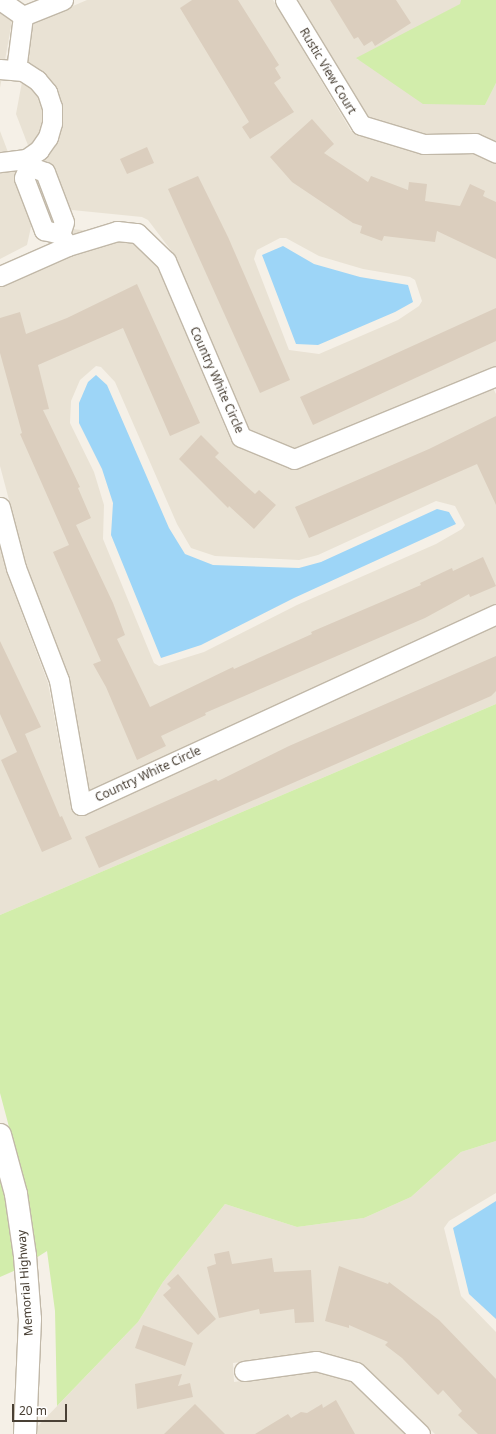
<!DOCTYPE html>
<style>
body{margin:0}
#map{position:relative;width:496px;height:1434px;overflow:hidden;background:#f5f0e7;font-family:"Noto Sans",sans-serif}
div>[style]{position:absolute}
.residential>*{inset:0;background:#e9e2d4}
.green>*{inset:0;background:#d2edab}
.water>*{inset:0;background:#9dd5f7}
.building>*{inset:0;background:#dbcebe}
.roads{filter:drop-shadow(1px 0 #c1b8a8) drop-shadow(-1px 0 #c1b8a8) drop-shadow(0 1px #c1b8a8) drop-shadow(0 -1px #c1b8a8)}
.minor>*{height:19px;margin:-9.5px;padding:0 9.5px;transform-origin:9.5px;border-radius:9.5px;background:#fff}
.tertiary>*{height:22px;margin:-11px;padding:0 11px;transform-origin:11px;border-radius:11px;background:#fff}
span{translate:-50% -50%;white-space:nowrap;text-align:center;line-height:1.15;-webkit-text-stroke:3px #fff;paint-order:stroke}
.street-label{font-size:12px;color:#494035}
.scale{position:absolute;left:12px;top:1404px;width:55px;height:18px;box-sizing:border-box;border:2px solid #494035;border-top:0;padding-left:5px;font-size:12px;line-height:14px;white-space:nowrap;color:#494035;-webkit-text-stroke:3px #fff;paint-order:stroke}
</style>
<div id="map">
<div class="residential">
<div style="clip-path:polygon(evenodd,87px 0,273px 0,351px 131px,420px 153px,471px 153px,496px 164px,496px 367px,295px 449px,249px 429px,176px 257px,148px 220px,142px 217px,52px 208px,16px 114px,33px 23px,87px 0,280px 238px,286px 238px,319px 256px,363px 269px,410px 277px,415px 280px,422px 301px,419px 306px,398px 320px,319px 354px,289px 350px,254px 259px,257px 250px,280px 238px)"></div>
<div style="clip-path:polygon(298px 0,461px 0,461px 4px,357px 59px,485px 105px,496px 83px,496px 142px,475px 133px,427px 135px,368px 117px)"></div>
<div style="clip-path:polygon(0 13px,12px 21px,0 88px)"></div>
<div style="clip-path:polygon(0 131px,33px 218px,27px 245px,0 259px)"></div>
<div style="clip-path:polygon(evenodd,51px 227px,133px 235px,157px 266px,231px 441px,236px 445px,289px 468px,297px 468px,493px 388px,496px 394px,496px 604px,89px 791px,68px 676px,26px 564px,0 466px,0 281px,47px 252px,51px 227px,96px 366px,101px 367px,115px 382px,177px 524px,191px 548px,215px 556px,299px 560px,318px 555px,436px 501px,455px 506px,465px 525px,462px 529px,436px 544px,297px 605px,204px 652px,159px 666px,154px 663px,103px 539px,104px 505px,94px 472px,70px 423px,71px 401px,80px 380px,96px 366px)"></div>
<div style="clip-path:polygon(0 548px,6px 571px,48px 683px,71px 807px,85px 813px,496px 625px,496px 704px,0 915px)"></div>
<div style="clip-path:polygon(496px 1141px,496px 1193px,449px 1221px,444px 1228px,461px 1296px,496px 1332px,496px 1434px,435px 1434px,364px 1365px,315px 1352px,233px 1363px,234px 1382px,314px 1371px,350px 1380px,405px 1434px,36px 1434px,36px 1428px,138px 1322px,163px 1282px,225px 1204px,297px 1227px,364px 1218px,411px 1197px,461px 1152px)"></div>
</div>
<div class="green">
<div style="clip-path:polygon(461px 0,496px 0,496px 83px,485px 105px,423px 104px,356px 58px,460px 4px)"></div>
<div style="clip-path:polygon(496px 704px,496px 1141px,461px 1152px,411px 1197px,364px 1218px,297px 1227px,225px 1204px,163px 1282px,138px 1322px,57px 1406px,55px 1311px,47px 1251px,36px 1258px,26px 1191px,0 1093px,0 915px)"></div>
<div style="clip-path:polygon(0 1176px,5px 1197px,16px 1270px,0 1277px)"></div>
</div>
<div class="water">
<div style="clip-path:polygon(283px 246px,314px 264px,360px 277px,408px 285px,413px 302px,395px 312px,318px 345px,296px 344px,262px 255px)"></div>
<div style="clip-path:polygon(96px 375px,107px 385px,169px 528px,185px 554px,213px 565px,299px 568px,321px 562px,437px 509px,449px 512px,456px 524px,294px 598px,201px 645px,161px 658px,111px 535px,113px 503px,102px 469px,79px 423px,79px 403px,88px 382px)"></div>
<div style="clip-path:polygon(496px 1201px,496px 1319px,469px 1294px,453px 1228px)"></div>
</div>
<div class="building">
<div style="clip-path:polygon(192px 0,238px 0,279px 65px,275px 68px,281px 78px,274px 83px,294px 112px,250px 139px,242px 127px,249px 122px,180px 8px)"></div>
<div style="clip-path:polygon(330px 0,396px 0,411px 23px,375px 46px,372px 41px,364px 46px,358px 37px,354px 39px)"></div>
<div style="clip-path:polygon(312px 119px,334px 144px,324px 153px,368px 182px,371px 176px,408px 190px,409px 182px,427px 184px,425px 201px,460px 206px,470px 184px,485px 191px,483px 196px,496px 202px,496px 259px,437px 231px,435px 242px,384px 236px,382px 241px,360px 233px,362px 226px,353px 223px,292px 182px,270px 157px)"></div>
<div style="clip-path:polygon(147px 147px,154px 163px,127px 174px,120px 159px)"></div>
<div style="clip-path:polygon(198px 176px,228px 237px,290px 380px,260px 393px,168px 189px)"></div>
<div style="clip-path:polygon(137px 284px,200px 423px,170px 436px,123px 328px,38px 365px,49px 409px,43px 410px,80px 487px,78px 488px,91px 518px,76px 525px,113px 603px,125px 635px,117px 639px,150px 707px,233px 667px,234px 669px,312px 634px,311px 632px,421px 585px,420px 583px,452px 568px,453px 571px,483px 557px,496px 586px,470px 597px,469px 594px,425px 618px,205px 713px,206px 715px,161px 736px,166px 746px,137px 760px,106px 687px,93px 664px,101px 661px,53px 552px,69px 545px,20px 434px,22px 433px,0 353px,0 318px,20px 312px,26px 334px,67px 318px)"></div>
<div style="clip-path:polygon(496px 308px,496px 341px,313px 425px,300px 397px)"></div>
<div style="clip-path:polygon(496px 416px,496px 505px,477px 464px,309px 538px,295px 507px,429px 449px)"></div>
<div style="clip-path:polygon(201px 435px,219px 453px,215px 457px,246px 486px,255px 494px,259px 490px,276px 505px,254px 529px,229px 506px,228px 508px,179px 459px)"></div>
<div style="clip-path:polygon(0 641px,41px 727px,25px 734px,60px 817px,62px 816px,72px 839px,42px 852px,1px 760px,17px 752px,0 714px)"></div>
<div style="clip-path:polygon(496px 656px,496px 691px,491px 696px,99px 868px,85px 837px,216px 779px,218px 781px,289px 746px)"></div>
<div style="clip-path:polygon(229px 1251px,232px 1264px,272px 1258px,274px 1272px,311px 1270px,314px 1322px,295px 1323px,294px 1309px,260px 1314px,259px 1309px,219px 1318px,207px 1267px,216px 1264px,214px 1254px)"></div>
<div style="clip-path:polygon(339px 1266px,388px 1284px,389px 1282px,439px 1320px,496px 1379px,496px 1434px,478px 1434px,458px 1415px,462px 1411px,443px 1390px,438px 1395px,402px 1358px,385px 1345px,388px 1342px,349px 1325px,349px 1328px,325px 1321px)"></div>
<div style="clip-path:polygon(178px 1274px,216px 1319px,198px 1335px,163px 1295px,171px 1288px,167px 1284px)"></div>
<div style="clip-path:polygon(143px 1325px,193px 1343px,185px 1366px,135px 1348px)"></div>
<div style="clip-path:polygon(182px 1374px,178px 1386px,190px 1383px,193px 1397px,137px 1409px,135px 1384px)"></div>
<div style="clip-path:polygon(336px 1400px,355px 1434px,255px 1434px,288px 1414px,291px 1418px,301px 1412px,307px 1413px,322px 1404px,323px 1408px)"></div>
<div style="clip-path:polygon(195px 1404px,225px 1434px,164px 1434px)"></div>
</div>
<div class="roads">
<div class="minor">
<div style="left:0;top:0;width:28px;rotate:35deg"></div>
<div style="left:23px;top:16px;width:43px;rotate:-21.8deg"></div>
<div style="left:285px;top:0;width:146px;rotate:58.7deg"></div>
<div style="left:361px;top:125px;width:66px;rotate:16.8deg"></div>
<div style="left:424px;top:144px;width:51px;rotate:-1.1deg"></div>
<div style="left:475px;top:143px;width:23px;rotate:25deg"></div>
<div style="left:0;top:69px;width:23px;rotate:5deg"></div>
<div style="left:23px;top:71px;width:17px;rotate:33deg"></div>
<div style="left:37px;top:80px;width:16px;rotate:50deg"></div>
<div style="left:47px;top:92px;width:16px;rotate:72deg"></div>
<div style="left:52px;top:107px;width:16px;rotate:90deg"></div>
<div style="left:52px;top:123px;width:15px;rotate:106deg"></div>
<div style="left:48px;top:137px;width:16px;rotate:125deg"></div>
<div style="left:39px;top:150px;width:16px;rotate:145deg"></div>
<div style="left:26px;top:159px;width:26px;rotate:173deg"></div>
<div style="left:16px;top:70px;width:54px;rotate:-82.6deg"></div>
<div style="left:26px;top:159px;width:8px;rotate:67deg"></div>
<div style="left:29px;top:166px;width:17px;rotate:21deg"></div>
<div style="left:45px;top:172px;width:53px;rotate:69.2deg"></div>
<div style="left:64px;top:222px;width:13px;rotate:108deg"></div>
<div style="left:29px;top:166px;width:13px;rotate:113deg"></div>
<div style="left:24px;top:178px;width:56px;rotate:69deg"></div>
<div style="left:44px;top:230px;width:16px;rotate:14deg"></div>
<div style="left:60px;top:234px;width:14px;rotate:56deg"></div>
<div style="left:0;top:276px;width:74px;rotate:-23.8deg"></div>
<div style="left:68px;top:246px;width:51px;rotate:-17deg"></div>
<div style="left:117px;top:231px;width:20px;rotate:6deg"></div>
<div style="left:137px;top:233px;width:40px;rotate:44deg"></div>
<div style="left:166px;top:261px;width:191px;rotate:66.9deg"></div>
<div style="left:241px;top:437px;width:57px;rotate:22.5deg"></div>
<div style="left:294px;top:459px;width:218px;rotate:-22.3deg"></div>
<div style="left:0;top:507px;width:63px;rotate:75.3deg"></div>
<div style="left:16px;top:568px;width:120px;rotate:69deg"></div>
<div style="left:59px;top:680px;width:127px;rotate:80deg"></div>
<div style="left:81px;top:805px;width:457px;rotate:-24.7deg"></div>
<div style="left:244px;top:1371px;width:73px;rotate:-7.9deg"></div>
<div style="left:316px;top:1361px;width:41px;rotate:15.4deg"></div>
<div style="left:356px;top:1372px;width:89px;rotate:44.1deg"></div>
</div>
<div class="tertiary">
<div style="left:0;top:1135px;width:61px;rotate:74.8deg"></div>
<div style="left:16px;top:1194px;width:63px;rotate:81.7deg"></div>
<div style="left:25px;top:1256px;width:63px;rotate:85.5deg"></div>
<div style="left:30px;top:1319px;width:115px;rotate:92.5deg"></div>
</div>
</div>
<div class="street-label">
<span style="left:328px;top:71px;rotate:59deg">Rustic View Court</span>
<span style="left:217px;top:380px;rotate:66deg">Country White Circle</span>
<span style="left:148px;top:774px;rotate:-25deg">Country White Circle</span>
<span style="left:25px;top:1283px;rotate:-94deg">Memorial Highway</span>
</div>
<div class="scale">20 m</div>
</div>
